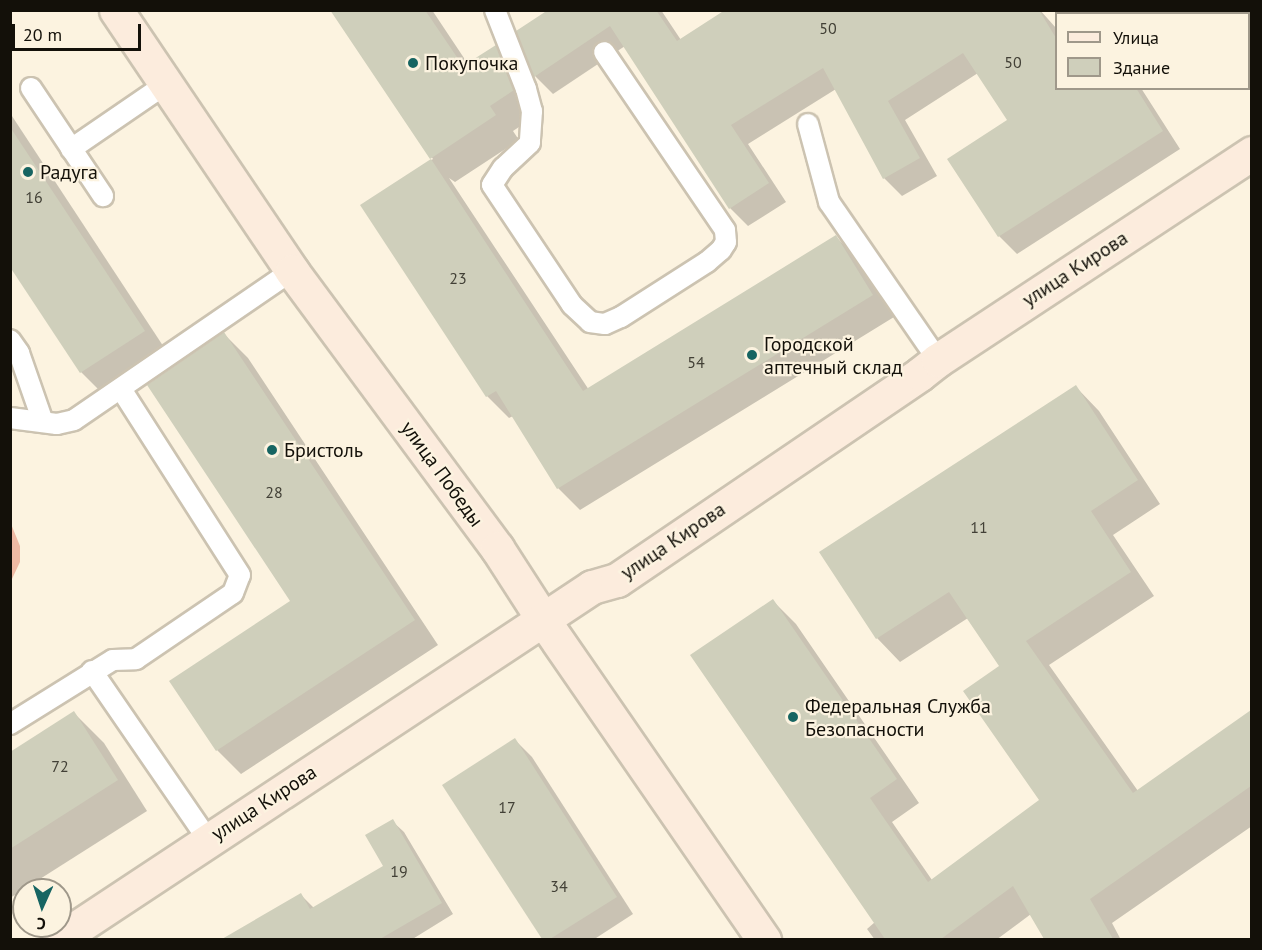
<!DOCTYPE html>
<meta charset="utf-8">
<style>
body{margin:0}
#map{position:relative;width:1262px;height:950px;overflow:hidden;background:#fcf3e0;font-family:"PT Sans",sans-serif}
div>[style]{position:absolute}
.green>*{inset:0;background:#efbaa4}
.shadow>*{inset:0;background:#0003}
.building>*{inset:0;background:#cfcfbb}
.roads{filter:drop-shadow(2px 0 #ccc3b1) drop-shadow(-2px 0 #ccc3b1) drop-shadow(0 2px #ccc3b1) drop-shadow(0 -2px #ccc3b1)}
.lane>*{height:20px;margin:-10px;padding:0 10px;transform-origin:10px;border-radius:10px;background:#fff}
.secondary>*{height:33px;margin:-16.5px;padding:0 16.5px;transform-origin:16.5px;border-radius:16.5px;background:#fcecdd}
.dots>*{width:16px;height:16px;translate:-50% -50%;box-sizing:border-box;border:3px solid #fcf3e0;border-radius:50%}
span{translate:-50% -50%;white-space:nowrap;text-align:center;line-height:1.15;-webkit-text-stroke:4.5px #fcf3e0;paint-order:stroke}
.number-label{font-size:16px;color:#424036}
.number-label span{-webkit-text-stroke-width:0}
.poi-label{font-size:20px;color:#131009}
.left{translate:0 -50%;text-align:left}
.street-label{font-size:20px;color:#131009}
.frame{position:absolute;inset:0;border:12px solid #131009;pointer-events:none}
.legend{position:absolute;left:1055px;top:12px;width:195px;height:78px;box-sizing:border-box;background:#fcf3e0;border:2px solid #9f988a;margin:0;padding:8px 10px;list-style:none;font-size:18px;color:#131009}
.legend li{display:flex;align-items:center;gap:12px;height:30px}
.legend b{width:30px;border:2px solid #9f988a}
.north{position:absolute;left:12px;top:878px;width:60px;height:60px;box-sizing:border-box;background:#fcf3e0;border:2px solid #9f988a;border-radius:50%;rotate:183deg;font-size:16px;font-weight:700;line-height:24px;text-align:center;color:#131009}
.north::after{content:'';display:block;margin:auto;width:21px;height:27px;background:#176562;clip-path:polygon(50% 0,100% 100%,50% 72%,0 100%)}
.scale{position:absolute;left:12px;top:24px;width:129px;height:27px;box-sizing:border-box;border:3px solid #131009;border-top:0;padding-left:8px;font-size:18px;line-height:21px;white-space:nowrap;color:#131009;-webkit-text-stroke:4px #fcf3e0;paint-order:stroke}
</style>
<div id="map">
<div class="green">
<div style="clip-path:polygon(11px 524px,20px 546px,20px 562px,11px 581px)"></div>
</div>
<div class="shadow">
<div style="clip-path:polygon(332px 10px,432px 10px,468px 64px,496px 47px,519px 71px,537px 115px,513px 131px,519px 140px,455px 182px,449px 178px,589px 390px,836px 237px,858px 259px,894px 317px,580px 510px,558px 488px,513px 416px,509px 418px,487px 396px,362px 206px,433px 159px)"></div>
<div style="clip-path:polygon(551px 10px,661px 10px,681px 40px,728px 10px,1040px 10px,1056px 28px,1056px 88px,1141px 88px,1180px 149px,1017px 254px,999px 236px,950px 159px,1009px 121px,978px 73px,905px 120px,937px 176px,902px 196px,884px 178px,836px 89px,748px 144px,786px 202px,748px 226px,730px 208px,625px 46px,553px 94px,535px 76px)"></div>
<div style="clip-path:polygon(10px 113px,173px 361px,111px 402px,81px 372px,10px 265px)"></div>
<div style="clip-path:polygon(224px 334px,248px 358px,438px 645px,241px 774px,217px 750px,292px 602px)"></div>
<div style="clip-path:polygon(1076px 387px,1099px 411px,1160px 504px,1113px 535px,1154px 596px,1049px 665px,1138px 791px,1252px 711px,1252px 826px,1112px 923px,1121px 940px,1045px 940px,1031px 914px,996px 940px,875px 940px,867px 929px,875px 922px,773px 601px,796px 624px,919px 803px,892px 822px,932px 880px,1041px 800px,1001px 666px,968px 618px,900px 662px,877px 638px)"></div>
<div style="clip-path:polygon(74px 713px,104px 743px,147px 811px,10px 898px,10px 754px)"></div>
<div style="clip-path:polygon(515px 740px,532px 757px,633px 914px,593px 940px,544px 940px,444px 785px)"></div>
<div style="clip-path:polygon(392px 821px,404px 832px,453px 914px,411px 940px,225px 940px,301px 895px,314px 908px,385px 866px)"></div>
</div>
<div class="building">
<div style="clip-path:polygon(330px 10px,425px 10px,463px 66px,496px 45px,514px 90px,490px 106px,496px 115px,430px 159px)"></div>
<div style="clip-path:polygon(548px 10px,656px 10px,677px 41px,725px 10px,1039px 10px,1056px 38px,1056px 88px,1136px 88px,1163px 131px,998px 237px,947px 159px,1007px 120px,963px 53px,888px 101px,920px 158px,883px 179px,823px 68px,731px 125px,769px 183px,729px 209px,610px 26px,534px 77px,516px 31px)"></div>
<div style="clip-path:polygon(10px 127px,145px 331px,80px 373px,10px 267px)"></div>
<div style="clip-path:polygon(431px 159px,583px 391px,836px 235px,873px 295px,557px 489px,496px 391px,486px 397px,360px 205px)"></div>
<div style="clip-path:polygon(224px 332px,415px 620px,216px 751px,169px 681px,290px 601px,147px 385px)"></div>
<div style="clip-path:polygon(1076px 385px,1138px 480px,1091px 511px,1131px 572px,1026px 641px,1133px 793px,1251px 710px,1251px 786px,1090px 899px,1113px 939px,1044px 939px,1013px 886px,941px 939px,885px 939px,690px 655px,773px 599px,897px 779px,870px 798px,928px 882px,1039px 800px,963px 691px,999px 666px,949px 592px,876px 639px,819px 552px)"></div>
<div style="clip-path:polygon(74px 711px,118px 780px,10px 849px,10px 752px)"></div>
<div style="clip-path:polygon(515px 738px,617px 897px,550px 939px,542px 939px,442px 785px)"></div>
<div style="clip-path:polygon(393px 819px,442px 903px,380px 939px,222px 939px,301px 893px,310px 909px,383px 866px,365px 835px)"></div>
</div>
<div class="roads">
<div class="lane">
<div style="left:495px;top:10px;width:85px;rotate:68.6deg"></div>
<div style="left:526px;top:89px;width:23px;rotate:75deg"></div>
<div style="left:532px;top:111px;width:32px;rotate:94deg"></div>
<div style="left:530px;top:143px;width:37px;rotate:137deg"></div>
<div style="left:503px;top:168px;width:20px;rotate:123deg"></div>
<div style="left:492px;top:185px;width:144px;rotate:56.3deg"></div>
<div style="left:572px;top:305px;width:25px;rotate:43deg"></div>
<div style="left:590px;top:322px;width:15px;rotate:8deg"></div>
<div style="left:605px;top:324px;width:17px;rotate:-24deg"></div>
<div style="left:621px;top:317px;width:102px;rotate:-32.6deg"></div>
<div style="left:707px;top:262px;width:18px;rotate:-41deg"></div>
<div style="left:721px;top:250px;width:9px;rotate:-58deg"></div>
<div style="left:726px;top:242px;width:12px;rotate:-95deg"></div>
<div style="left:725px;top:230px;width:215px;rotate:-124.2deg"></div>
<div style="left:31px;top:88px;width:130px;rotate:56.3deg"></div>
<div style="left:808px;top:124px;width:81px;rotate:74.9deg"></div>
<div style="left:829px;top:202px;width:192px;rotate:55.4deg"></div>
<div style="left:71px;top:149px;width:115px;rotate:-34.4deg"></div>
<div style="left:10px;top:340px;width:16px;rotate:55deg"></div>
<div style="left:19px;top:353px;width:73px;rotate:70.8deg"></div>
<div style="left:10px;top:418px;width:47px;rotate:7.3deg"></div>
<div style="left:57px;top:424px;width:17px;rotate:-13deg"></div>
<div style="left:74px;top:420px;width:264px;rotate:-34.4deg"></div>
<div style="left:92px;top:671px;width:205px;rotate:55.5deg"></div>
<div style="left:10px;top:724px;width:121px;rotate:-31.9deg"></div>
<div style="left:113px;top:660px;width:23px;rotate:-2deg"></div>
<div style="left:136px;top:659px;width:117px;rotate:-34.2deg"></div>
<div style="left:233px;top:593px;width:19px;rotate:-69deg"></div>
<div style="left:240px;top:575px;width:221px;rotate:-122.6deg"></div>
</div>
<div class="secondary">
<div style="left:116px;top:10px;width:315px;rotate:56deg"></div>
<div style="left:292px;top:271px;width:345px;rotate:53.5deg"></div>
<div style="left:497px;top:548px;width:87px;rotate:57.2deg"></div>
<div style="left:544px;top:621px;width:388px;rotate:55.4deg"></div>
<div style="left:58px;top:940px;width:640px;rotate:-33.47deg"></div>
<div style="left:592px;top:587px;width:26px;rotate:-16deg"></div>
<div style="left:617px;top:580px;width:366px;rotate:-34.2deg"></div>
<div style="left:920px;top:374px;width:23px;rotate:-38deg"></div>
<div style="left:938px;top:360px;width:376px;rotate:-33.4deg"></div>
</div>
</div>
<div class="dots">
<div style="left:413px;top:63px;background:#176562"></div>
<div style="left:28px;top:172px;background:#176562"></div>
<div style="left:752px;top:355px;background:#176562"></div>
<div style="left:272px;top:450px;background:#176562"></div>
<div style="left:793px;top:717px;background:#176562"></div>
</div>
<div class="number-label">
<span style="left:828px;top:28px">50</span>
<span style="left:1013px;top:62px">50</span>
<span style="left:34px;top:197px">16</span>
<span style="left:458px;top:278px">23</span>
<span style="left:696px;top:362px">54</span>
<span style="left:274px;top:492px">28</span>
<span style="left:979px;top:527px">11</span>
<span style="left:60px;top:766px">72</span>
<span style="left:507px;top:807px">17</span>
<span style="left:399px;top:871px">19</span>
<span style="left:559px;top:886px">34</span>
</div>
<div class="poi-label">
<span class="left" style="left:425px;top:63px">Покупочка</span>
<span class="left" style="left:40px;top:172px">Радуга</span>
<span class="left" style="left:764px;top:356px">Городской<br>аптечный склад</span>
<span class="left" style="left:284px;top:450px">Бристоль</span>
<span class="left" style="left:805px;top:718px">Федеральная Служба<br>Безопасности</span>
</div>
<div class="street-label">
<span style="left:1075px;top:269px;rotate:-33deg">улица Кирова</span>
<span style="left:442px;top:474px;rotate:54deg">улица Победы</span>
<span style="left:673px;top:541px;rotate:-34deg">улица Кирова</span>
<span style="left:264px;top:803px;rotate:-33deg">улица Кирова</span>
</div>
<div class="frame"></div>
<ul class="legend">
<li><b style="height:8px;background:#fcecdd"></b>Улица</li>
<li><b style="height:16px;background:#cfcfbb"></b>Здание</li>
</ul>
<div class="north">С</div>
<div class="scale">20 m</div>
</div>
